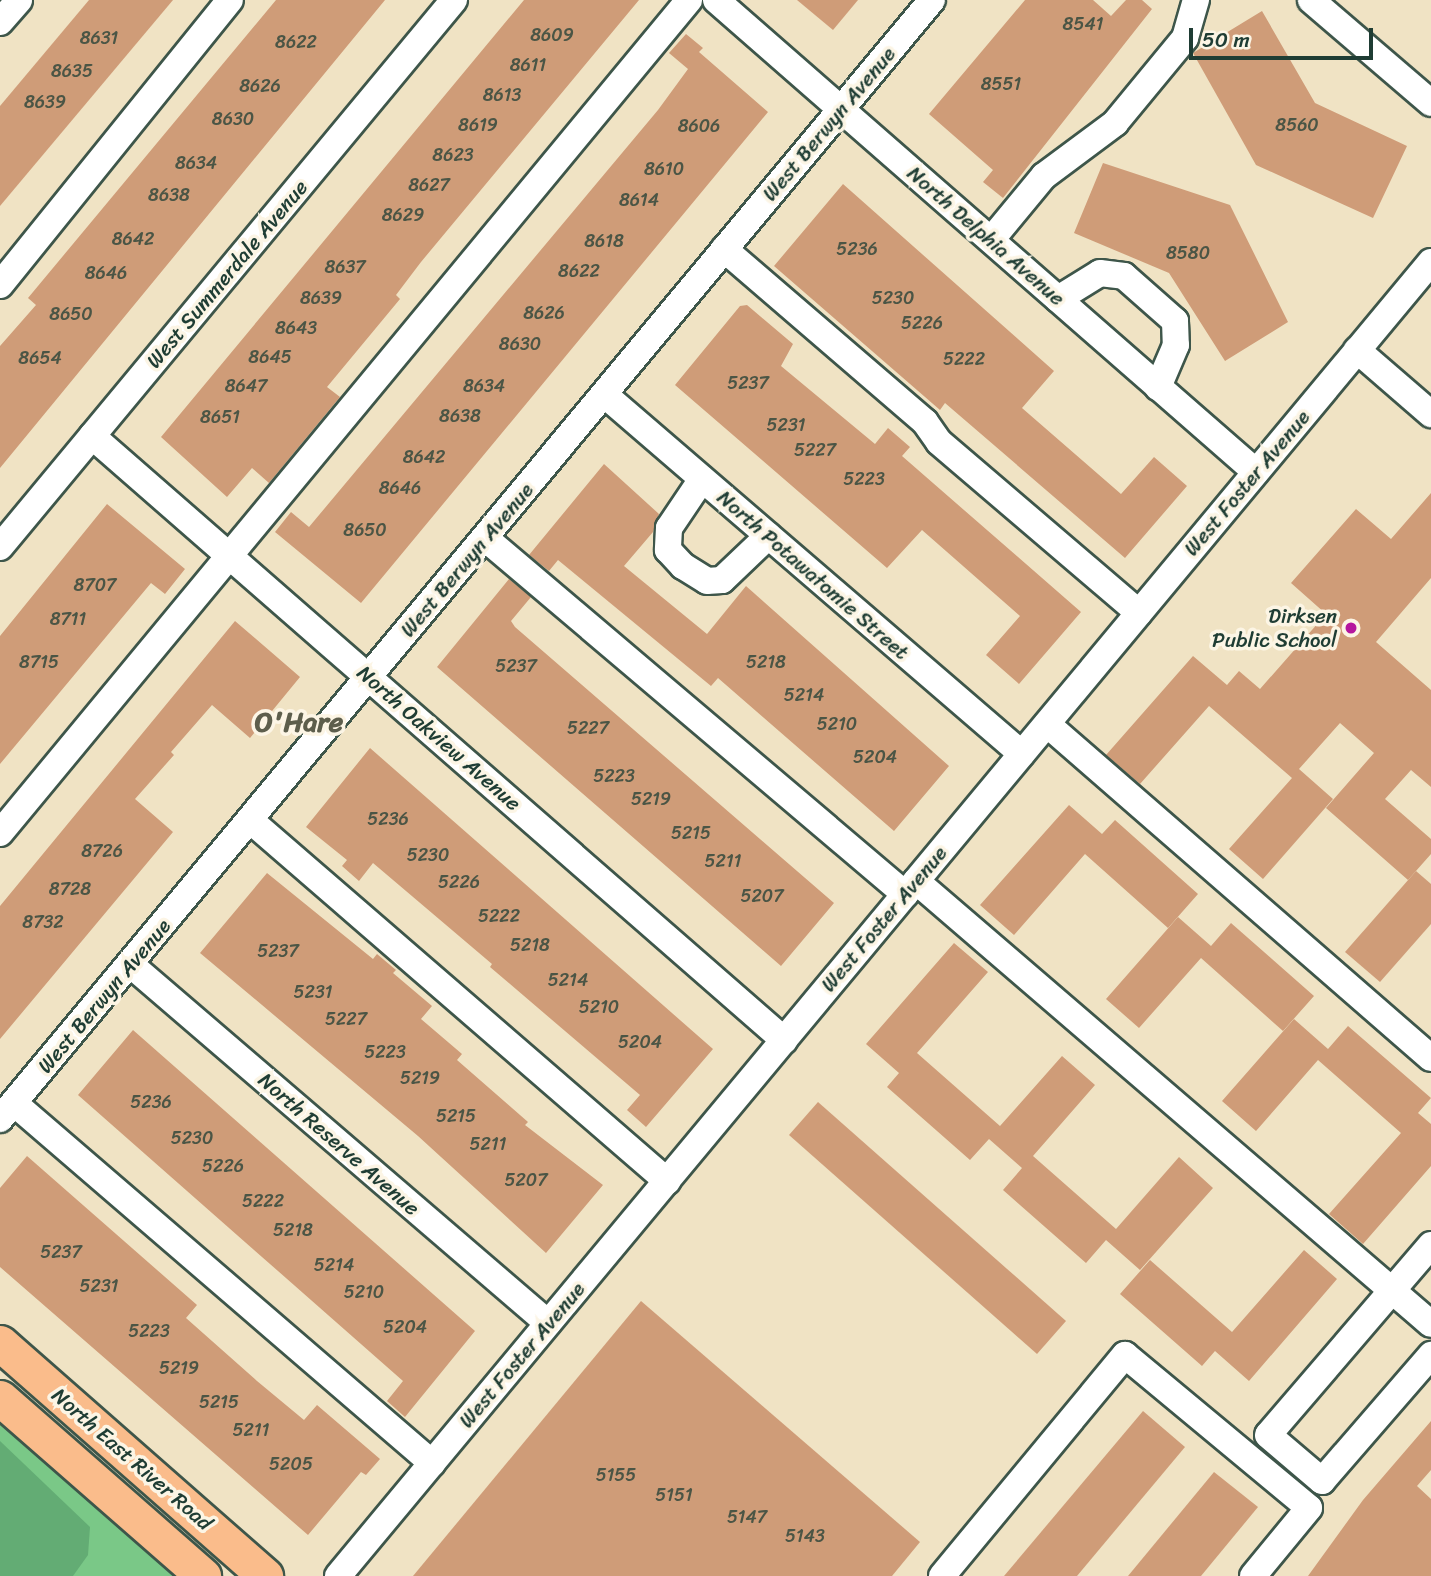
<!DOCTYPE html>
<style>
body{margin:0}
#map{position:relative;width:1431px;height:1576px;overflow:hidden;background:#f0e3c4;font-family:Sriracha,sans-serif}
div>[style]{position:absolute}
.green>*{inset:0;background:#7ac887}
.forest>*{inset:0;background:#63ac74}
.building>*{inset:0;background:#cf9c78}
.roads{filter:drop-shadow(2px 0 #3e564a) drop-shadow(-2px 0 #3e564a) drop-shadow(0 2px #3e564a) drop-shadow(0 -2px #3e564a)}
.minor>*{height:26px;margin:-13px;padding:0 13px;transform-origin:13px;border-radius:13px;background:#fff}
.major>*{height:35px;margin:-17.5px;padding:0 17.5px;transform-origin:17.5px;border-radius:17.5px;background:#fabc8b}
.dots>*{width:19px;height:19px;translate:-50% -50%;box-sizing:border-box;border:4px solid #fcf5e5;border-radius:50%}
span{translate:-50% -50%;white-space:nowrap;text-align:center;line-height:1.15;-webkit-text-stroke:7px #fcf5e5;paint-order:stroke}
.number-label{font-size:18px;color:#4b5545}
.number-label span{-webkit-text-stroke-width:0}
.street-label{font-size:21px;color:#1f3d34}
.poi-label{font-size:21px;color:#1f3d34}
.right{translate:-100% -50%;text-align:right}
.district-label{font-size:28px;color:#5d5e4c;font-weight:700}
.scale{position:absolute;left:1189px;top:28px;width:184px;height:32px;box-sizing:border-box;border:4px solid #1f3d34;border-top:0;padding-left:9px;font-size:21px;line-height:24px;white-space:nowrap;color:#1f3d34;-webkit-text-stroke:5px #fcf5e5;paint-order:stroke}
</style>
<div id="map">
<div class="green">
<div style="clip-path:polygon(0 1416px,181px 1576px,0 1576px)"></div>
</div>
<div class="forest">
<div style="clip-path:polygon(0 1441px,90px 1527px,88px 1555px,73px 1576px,0 1576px)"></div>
</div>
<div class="building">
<div style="clip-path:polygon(89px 0,173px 0,0 206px,0 106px)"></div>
<div style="clip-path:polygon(276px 0,385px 0,0 468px,0 346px,36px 305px,28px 298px)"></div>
<div style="clip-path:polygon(524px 0,639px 0,421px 262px,396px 295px,400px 299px,327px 387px,340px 397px,269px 483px,252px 468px,227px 497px,161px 437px)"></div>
<div style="clip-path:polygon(797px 0,858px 0,833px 30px)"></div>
<div style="clip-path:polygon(1025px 0,1093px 0,1111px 16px,1126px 0,1142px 0,1152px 9px,1003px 198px,983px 182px,993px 170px,929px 114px)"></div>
<div style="clip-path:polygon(1262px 11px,1315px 103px,1407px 146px,1373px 218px,1256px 165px,1193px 53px)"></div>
<div style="clip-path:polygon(686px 34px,703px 48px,699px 52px,768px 112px,361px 603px,275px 532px,291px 512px,309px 527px,658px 110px,688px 69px,669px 53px)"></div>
<div style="clip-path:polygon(1103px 163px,1230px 205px,1288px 322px,1225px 361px,1169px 273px,1074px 233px)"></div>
<div style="clip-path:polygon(843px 184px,1054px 371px,1022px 408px,1121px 494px,1154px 457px,1187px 486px,1125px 558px,945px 403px,940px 410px,774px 266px)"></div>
<div style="clip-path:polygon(747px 305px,793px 344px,781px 366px,875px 444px,888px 428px,910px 447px,902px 456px,1081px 612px,1019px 684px,986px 655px,1020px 616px,922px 530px,887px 568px,675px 385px,740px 306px)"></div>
<div style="clip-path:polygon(604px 464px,659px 514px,653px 532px,624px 566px,707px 634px,746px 586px,949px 766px,894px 831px,718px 678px,711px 686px,558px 560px,549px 571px,529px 555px)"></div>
<div style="clip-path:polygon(1431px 493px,1431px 578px,1376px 642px,1431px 690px,1431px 787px,1411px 770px,1385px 799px,1431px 839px,1431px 854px,1408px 880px,1326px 808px,1374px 753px,1340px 723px,1299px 769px,1333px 799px,1263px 879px,1229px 849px,1292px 778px,1209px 706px,1140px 784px,1106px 755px,1193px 656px,1227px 685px,1239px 671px,1260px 689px,1326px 614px,1291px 583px,1356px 509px,1391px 539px)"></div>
<div style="clip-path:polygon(107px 504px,185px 569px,165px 594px,151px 583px,0 764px,0 636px)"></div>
<div style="clip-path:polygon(509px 579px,531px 597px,511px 621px,515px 627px,834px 903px,781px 966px,437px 667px)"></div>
<div style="clip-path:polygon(235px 621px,300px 677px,250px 738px,212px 705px,171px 752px,174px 755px,135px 799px,173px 832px,0 1039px,0 906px)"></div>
<div style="clip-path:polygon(370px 748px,713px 1049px,646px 1127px,627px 1110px,640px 1095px,490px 967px,492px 964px,373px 863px,359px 881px,342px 866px,347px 860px,306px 827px)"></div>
<div style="clip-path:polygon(1069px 805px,1102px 834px,1115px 820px,1198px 894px,1168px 928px,1085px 854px,1014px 935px,980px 905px)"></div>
<div style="clip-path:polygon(1416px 871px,1431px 884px,1431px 924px,1380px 982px,1345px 952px)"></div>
<div style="clip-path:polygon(267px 873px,373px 959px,377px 954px,396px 970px,393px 973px,432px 1006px,421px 1019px,462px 1054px,457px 1060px,528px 1122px,525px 1125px,603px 1185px,546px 1253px,418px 1136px,200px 953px)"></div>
<div style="clip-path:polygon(1178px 917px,1211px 946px,1231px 923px,1314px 996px,1283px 1031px,1201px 958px,1139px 1028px,1106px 999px)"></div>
<div style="clip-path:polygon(954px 943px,988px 972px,917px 1053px,1000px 1126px,1062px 1056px,1095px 1085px,1033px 1156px,1116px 1229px,1179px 1157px,1213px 1188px,1140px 1270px,1106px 1240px,1086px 1263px,1003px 1190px,1022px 1168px,989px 1139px,970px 1160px,887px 1087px,899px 1073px,866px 1044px)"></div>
<div style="clip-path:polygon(1294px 1019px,1328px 1049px,1348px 1026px,1431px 1098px,1418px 1113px,1431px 1124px,1431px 1166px,1363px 1244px,1329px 1214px,1401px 1133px,1318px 1060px,1256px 1131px,1222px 1101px)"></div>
<div style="clip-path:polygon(133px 1030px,475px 1331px,405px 1417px,387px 1401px,403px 1381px,78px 1095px)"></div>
<div style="clip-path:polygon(818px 1102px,1066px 1321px,1037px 1354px,789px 1135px)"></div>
<div style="clip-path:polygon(27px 1156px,197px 1305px,186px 1318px,257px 1381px,304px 1420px,317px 1405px,380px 1459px,366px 1475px,361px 1472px,308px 1535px,0 1267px,0 1188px)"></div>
<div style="clip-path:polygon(1304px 1250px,1337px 1279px,1249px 1381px,1215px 1351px,1202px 1366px,1120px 1294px,1150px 1260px,1232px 1332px)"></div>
<div style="clip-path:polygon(641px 1301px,920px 1542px,892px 1576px,413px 1576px)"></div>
<div style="clip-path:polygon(1143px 1411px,1185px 1447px,1077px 1576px,1004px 1576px)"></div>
<div style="clip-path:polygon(1431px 1421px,1431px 1470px,1417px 1486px,1431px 1499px,1431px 1576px,1308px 1576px,1363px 1500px)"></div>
<div style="clip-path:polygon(1214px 1472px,1258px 1507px,1201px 1576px,1128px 1576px)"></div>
</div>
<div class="roads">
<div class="minor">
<div style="left:716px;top:0;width:717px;rotate:41.16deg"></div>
<div style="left:1311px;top:0;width:158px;rotate:40.6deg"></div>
<div style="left:0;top:22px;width:29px;rotate:-49deg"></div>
<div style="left:991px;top:240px;width:83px;rotate:-50.4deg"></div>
<div style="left:1044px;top:176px;width:89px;rotate:-36.7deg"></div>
<div style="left:1115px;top:123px;width:110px;rotate:-50.5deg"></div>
<div style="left:1185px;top:38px;width:40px;rotate:-74deg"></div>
<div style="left:724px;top:249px;width:265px;rotate:40.7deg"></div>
<div style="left:925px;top:422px;width:24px;rotate:55deg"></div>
<div style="left:939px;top:442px;width:263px;rotate:40.5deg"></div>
<div style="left:0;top:285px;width:366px;rotate:-51.1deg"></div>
<div style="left:1058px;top:299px;width:49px;rotate:-31.8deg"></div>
<div style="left:1100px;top:273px;width:24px;rotate:7deg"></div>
<div style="left:1124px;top:276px;width:68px;rotate:41.4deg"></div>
<div style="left:1175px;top:321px;width:24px;rotate:88deg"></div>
<div style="left:1176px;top:345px;width:46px;rotate:113.2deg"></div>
<div style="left:1357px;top:350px;width:98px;rotate:40.9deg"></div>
<div style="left:605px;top:395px;width:550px;rotate:40.73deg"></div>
<div style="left:92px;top:436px;width:919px;rotate:41.12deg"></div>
<div style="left:702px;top:479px;width:59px;rotate:124deg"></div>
<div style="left:669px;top:528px;width:22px;rotate:93deg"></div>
<div style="left:668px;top:550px;width:22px;rotate:47deg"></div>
<div style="left:683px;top:566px;width:28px;rotate:32deg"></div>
<div style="left:707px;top:581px;width:15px;rotate:-4deg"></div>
<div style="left:722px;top:580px;width:64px;rotate:-43.7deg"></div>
<div style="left:485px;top:538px;width:551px;rotate:40.29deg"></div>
<div style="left:0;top:547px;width:711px;rotate:-50.31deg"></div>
<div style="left:1047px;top:724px;width:509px;rotate:41.02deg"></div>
<div style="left:250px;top:820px;width:552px;rotate:40.88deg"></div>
<div style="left:0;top:833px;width:1081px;rotate:-50.4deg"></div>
<div style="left:916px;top:881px;width:679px;rotate:40.7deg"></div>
<div style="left:130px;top:964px;width:551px;rotate:40.66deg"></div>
<div style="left:14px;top:1103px;width:552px;rotate:40.74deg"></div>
<div style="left:0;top:1119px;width:1456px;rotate:-50.21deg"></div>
<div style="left:1431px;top:1245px;width:250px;rotate:130.6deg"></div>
<div style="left:1268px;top:1435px;width:71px;rotate:40.4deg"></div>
<div style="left:1322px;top:1481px;width:167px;rotate:-49.1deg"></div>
<div style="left:338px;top:1576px;width:1709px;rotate:-50.25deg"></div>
<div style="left:942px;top:1576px;width:287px;rotate:-50.4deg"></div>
<div style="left:1125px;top:1355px;width:239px;rotate:39.7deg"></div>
<div style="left:1309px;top:1508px;width:88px;rotate:129.5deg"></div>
</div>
<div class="major">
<div style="left:0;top:1343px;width:353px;rotate:41.3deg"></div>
<div style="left:0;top:1398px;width:270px;rotate:41.2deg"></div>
</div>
</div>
<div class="dots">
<div style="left:1351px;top:628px;background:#b5179e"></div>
</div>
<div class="number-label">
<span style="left:1083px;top:24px">8541</span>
<span style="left:552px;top:35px">8609</span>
<span style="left:99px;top:38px">8631</span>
<span style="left:296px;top:42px">8622</span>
<span style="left:528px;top:65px">8611</span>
<span style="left:72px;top:71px">8635</span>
<span style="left:1001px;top:84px">8551</span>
<span style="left:260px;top:86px">8626</span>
<span style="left:502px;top:95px">8613</span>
<span style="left:45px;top:102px">8639</span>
<span style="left:233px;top:119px">8630</span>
<span style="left:478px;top:125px">8619</span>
<span style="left:1297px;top:125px">8560</span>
<span style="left:699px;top:126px">8606</span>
<span style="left:453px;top:155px">8623</span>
<span style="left:196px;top:163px">8634</span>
<span style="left:664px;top:169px">8610</span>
<span style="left:429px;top:185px">8627</span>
<span style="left:169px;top:195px">8638</span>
<span style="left:639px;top:200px">8614</span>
<span style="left:403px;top:215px">8629</span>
<span style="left:133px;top:239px">8642</span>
<span style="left:604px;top:241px">8618</span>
<span style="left:857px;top:249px">5236</span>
<span style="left:1188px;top:253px">8580</span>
<span style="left:345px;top:267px">8637</span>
<span style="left:579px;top:271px">8622</span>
<span style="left:106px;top:273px">8646</span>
<span style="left:321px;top:298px">8639</span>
<span style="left:893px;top:298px">5230</span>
<span style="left:544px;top:313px">8626</span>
<span style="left:71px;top:314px">8650</span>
<span style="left:922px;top:323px">5226</span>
<span style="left:296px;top:328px">8643</span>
<span style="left:520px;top:344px">8630</span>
<span style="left:270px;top:357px">8645</span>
<span style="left:40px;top:358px">8654</span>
<span style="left:964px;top:359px">5222</span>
<span style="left:748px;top:383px">5237</span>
<span style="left:246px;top:386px">8647</span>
<span style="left:484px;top:386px">8634</span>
<span style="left:460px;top:416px">8638</span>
<span style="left:220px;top:417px">8651</span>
<span style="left:786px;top:425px">5231</span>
<span style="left:815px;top:450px">5227</span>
<span style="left:424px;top:457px">8642</span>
<span style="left:864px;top:479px">5223</span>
<span style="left:400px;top:488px">8646</span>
<span style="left:365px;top:530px">8650</span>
<span style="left:95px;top:585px">8707</span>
<span style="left:68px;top:619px">8711</span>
<span style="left:39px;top:662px">8715</span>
<span style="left:766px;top:662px">5218</span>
<span style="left:516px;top:666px">5237</span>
<span style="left:804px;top:695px">5214</span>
<span style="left:837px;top:724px">5210</span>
<span style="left:588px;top:728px">5227</span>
<span style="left:875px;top:757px">5204</span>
<span style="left:614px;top:776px">5223</span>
<span style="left:651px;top:799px">5219</span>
<span style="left:388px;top:819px">5236</span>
<span style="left:691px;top:833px">5215</span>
<span style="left:102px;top:851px">8726</span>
<span style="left:428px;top:855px">5230</span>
<span style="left:723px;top:861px">5211</span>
<span style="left:459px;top:882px">5226</span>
<span style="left:70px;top:889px">8728</span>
<span style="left:762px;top:896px">5207</span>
<span style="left:499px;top:916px">5222</span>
<span style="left:43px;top:922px">8732</span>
<span style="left:530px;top:945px">5218</span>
<span style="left:278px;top:951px">5237</span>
<span style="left:568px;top:980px">5214</span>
<span style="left:313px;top:992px">5231</span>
<span style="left:599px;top:1007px">5210</span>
<span style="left:346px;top:1019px">5227</span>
<span style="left:640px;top:1042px">5204</span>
<span style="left:385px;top:1052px">5223</span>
<span style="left:420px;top:1078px">5219</span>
<span style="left:151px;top:1102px">5236</span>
<span style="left:456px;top:1116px">5215</span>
<span style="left:192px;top:1138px">5230</span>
<span style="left:488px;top:1144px">5211</span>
<span style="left:223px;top:1166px">5226</span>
<span style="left:526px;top:1180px">5207</span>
<span style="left:263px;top:1201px">5222</span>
<span style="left:293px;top:1230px">5218</span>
<span style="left:61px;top:1252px">5237</span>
<span style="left:334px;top:1265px">5214</span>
<span style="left:99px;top:1286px">5231</span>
<span style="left:364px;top:1292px">5210</span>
<span style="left:405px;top:1327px">5204</span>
<span style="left:149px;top:1331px">5223</span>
<span style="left:179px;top:1368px">5219</span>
<span style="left:219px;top:1402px">5215</span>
<span style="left:251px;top:1430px">5211</span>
<span style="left:291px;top:1464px">5205</span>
<span style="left:616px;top:1475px">5155</span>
<span style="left:674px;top:1495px">5151</span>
<span style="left:747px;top:1517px">5147</span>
<span style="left:805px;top:1536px">5143</span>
</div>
<div class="street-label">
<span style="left:829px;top:124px;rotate:-50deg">West Berwyn Avenue</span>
<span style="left:986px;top:236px;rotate:41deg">North Delphia Avenue</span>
<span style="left:227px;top:274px;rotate:-50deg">West Summerdale Avenue</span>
<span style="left:1247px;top:483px;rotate:-50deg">West Foster Avenue</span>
<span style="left:467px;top:560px;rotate:-50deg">West Berwyn Avenue</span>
<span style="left:813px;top:575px;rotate:41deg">North Potawatomie Street</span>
<span style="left:439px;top:738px;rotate:41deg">North Oakview Avenue</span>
<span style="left:884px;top:919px;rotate:-50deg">West Foster Avenue</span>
<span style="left:104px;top:996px;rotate:-50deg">West Berwyn Avenue</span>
<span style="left:339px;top:1144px;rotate:41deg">North Reserve Avenue</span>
<span style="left:522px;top:1355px;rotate:-50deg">West Foster Avenue</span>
<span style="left:132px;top:1459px;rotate:41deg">North East River Road</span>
</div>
<div class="poi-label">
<span class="right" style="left:1337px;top:628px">Dirksen<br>Public School</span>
</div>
<div class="district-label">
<span style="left:299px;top:722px">O'Hare</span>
</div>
<div class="scale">50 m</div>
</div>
